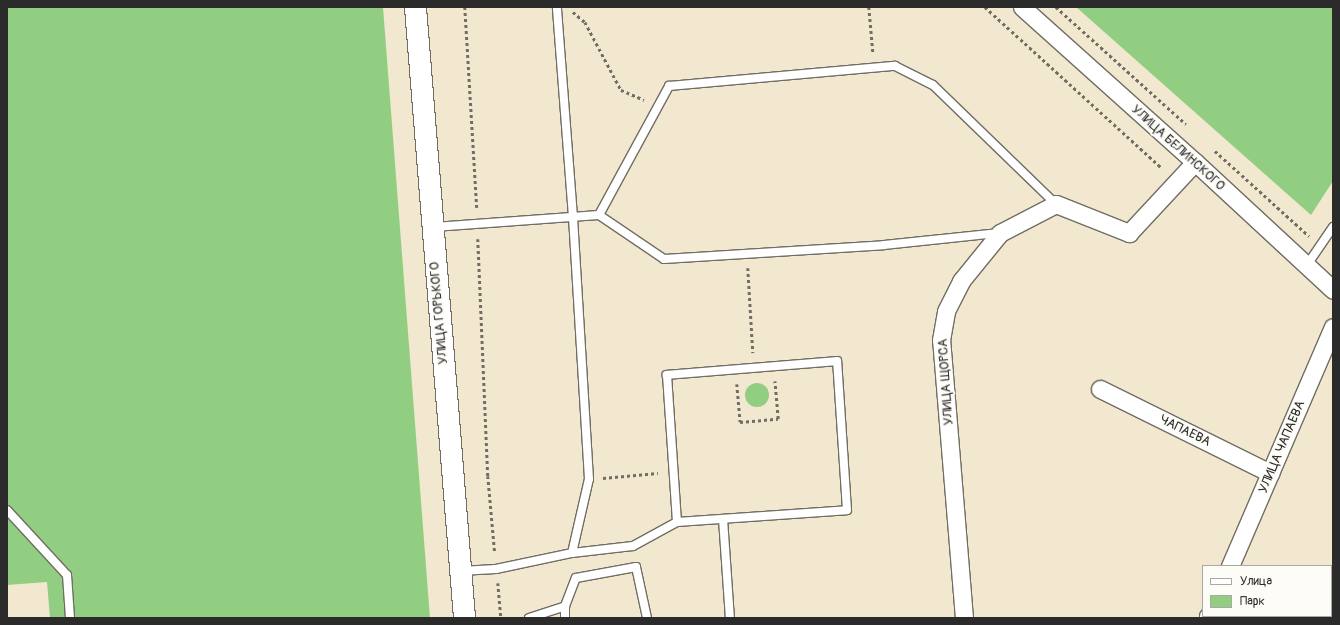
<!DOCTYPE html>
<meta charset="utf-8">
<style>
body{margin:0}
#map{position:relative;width:1340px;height:625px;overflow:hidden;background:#f2e8cf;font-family:Pangolin,sans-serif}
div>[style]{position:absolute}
.green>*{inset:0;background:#92ce82}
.round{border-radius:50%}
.path>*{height:2.5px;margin-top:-1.25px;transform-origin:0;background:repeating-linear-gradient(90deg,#716d64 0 3px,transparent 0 6px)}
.roads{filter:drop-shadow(1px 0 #716d64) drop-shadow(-1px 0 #716d64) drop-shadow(0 1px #716d64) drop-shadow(0 -1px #716d64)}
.service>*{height:8px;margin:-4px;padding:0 4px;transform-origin:4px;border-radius:4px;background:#fff}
.minor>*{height:17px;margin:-8.5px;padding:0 8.5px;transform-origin:8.5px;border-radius:8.5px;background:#fff}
.tertiary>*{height:21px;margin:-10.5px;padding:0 10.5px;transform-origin:10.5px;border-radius:10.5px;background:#fff}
span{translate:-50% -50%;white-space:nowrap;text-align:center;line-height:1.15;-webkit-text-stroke:4px #fdfcf7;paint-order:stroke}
.street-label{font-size:13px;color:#2b2b2b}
.frame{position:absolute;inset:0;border:8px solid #2b2b2b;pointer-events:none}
.legend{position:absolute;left:1202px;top:565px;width:130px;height:52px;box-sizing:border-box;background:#fdfcf7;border:1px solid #a9a8a5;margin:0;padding:5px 7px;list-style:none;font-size:12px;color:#2b2b2b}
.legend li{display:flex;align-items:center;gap:8px;height:20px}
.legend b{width:20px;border:1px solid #a9a8a5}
</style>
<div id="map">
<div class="green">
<div style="clip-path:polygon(7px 7px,383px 7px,430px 618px,50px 618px,47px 582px,7px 585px)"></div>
<div style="clip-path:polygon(1076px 7px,1333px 7px,1333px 181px,1311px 215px)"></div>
<div class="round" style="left:745px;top:383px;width:24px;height:24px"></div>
</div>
<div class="path">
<div style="left:465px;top:7px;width:201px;rotate:86.6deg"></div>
<div style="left:869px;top:7px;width:45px;rotate:84.9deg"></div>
<div style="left:985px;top:7px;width:239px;rotate:42.3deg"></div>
<div style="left:1056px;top:7px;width:175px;rotate:42deg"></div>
<div style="left:573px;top:12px;width:16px;rotate:40deg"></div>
<div style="left:585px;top:22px;width:77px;rotate:62.1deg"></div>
<div style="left:621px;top:90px;width:25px;rotate:23deg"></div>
<div style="left:1215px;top:151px;width:127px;rotate:42.1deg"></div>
<div style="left:478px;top:239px;width:237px;rotate:87.6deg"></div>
<div style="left:488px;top:476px;width:78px;rotate:84.9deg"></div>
<div style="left:748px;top:268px;width:85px;rotate:86.6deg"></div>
<div style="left:737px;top:384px;width:38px;rotate:85deg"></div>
<div style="left:740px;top:422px;width:38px;rotate:-5deg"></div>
<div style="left:778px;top:419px;width:38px;rotate:-95deg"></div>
<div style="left:603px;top:478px;width:55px;rotate:-5.2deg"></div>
<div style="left:498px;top:583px;width:35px;rotate:85deg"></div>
</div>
<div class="roads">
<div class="service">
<div style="left:599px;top:215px;width:147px;rotate:-61.5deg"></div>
<div style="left:669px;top:86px;width:227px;rotate:-5.1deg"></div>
<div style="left:895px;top:66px;width:42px;rotate:26.6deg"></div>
<div style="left:933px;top:85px;width:171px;rotate:44.1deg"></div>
<div style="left:434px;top:227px;width:165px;rotate:-4.2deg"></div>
<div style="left:599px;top:215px;width:78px;rotate:34.1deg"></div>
<div style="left:664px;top:259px;width:220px;rotate:-3.6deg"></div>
<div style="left:884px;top:245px;width:116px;rotate:-6deg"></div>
<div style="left:1307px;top:265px;width:46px;rotate:-55.6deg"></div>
<div style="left:7px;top:510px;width:88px;rotate:47.3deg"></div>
<div style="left:67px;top:575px;width:43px;rotate:86deg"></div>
<div style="left:723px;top:519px;width:99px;rotate:86deg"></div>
<div style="left:572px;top:553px;width:61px;rotate:-6.5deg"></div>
<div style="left:633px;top:546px;width:50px;rotate:-28.6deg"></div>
<div style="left:677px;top:522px;width:170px;rotate:-4deg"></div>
<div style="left:847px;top:510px;width:149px;rotate:-93.8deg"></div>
<div style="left:837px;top:361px;width:171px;rotate:175.3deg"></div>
<div style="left:667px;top:375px;width:147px;rotate:86.1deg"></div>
<div style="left:460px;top:571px;width:36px;rotate:-3deg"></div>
<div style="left:496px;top:569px;width:78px;rotate:-11.9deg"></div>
<div style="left:572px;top:553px;width:76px;rotate:-77.1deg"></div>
<div style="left:589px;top:479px;width:262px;rotate:-93.5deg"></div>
<div style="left:573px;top:217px;width:211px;rotate:-94.4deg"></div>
<div style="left:529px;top:618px;width:38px;rotate:-18deg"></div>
<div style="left:565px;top:618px;width:12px;rotate:-90deg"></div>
<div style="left:565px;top:606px;width:30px;rotate:-69deg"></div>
<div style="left:576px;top:578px;width:61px;rotate:-10.4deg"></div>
<div style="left:636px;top:567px;width:52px;rotate:77.8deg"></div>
</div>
<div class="minor">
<div style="left:1022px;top:7px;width:232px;rotate:41.9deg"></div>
<div style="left:1195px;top:162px;width:188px;rotate:42.8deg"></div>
<div style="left:1100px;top:389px;width:190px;rotate:26.3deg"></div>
<div style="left:1230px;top:566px;width:260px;rotate:-66.7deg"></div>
<div style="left:964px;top:618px;width:279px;rotate:-94.7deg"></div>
<div style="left:941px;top:340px;width:29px;rotate:-80deg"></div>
<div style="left:946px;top:311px;width:34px;rotate:-63deg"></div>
<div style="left:961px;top:281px;width:62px;rotate:-50.9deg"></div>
<div style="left:1000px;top:233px;width:63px;rotate:-27.4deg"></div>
<div style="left:1056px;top:204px;width:79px;rotate:21.7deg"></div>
<div style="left:1129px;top:233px;width:97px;rotate:-47.1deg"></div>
<div style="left:1208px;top:618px;width:2px;rotate:-90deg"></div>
</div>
<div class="tertiary">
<div style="left:415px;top:7px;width:613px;rotate:85.41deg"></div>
</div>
</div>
<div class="street-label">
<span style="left:1178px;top:148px;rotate:42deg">УЛИЦА БЕЛИНСКОГО</span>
<span style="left:439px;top:313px;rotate:-95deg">УЛИЦА ГОРЬКОГО</span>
<span style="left:946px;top:382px;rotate:-94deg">УЛИЦА ЩОРСА</span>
<span style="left:1185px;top:431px;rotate:26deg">ЧАПАЕВА</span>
<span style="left:1282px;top:447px;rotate:-67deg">УЛИЦА ЧАПАЕВА</span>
</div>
<div class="frame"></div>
<ul class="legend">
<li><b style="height:5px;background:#fff"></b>Улица</li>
<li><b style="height:11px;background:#92ce82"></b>Парк</li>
</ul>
</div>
